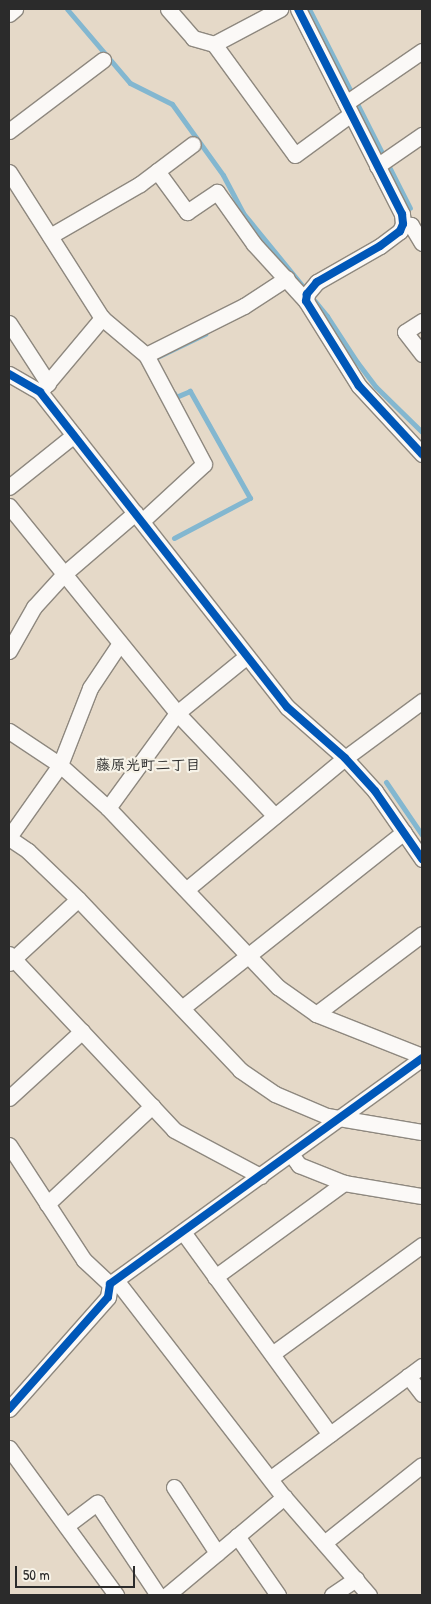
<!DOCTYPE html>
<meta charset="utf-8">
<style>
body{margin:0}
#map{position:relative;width:431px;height:1604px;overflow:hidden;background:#e5d9c8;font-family:"Patrick Hand","Klee One",sans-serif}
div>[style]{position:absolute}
.stream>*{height:5px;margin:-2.5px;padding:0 2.5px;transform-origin:2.5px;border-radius:2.5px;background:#83b7d0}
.roads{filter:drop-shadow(1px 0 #8e887f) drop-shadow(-1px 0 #8e887f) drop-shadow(0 1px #8e887f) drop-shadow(0 -1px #8e887f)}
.minor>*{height:15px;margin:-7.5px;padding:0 7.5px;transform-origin:7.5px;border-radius:7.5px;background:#fbf9f7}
.cycleway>*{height:8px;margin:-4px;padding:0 4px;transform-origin:4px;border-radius:4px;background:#0057b8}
span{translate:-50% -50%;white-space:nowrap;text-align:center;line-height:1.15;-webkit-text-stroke:4.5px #f7f3e8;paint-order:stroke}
.neighbourhood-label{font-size:15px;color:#2b2b2b;font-weight:700}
.frame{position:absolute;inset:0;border:10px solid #2b2b2b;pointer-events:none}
.scale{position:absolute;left:15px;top:1566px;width:120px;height:22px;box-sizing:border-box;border:2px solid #2b2b2b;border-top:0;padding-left:6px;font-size:15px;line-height:18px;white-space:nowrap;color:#2b2b2b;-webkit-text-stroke:4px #f7f3e8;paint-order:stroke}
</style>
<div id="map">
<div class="stream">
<div style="left:67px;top:9px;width:97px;rotate:49.6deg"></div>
<div style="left:130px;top:83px;width:47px;rotate:26.6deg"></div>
<div style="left:172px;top:104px;width:87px;rotate:54.3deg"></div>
<div style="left:223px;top:175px;width:43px;rotate:62.2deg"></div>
<div style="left:243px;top:213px;width:133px;rotate:50.8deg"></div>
<div style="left:327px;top:316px;width:55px;rotate:56.9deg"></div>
<div style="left:357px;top:362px;width:31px;rotate:53deg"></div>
<div style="left:376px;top:387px;width:64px;rotate:44.4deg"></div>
<div style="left:309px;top:9px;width:223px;rotate:63.1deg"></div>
<div style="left:153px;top:359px;width:58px;rotate:-25.7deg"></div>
<div style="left:174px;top:538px;width:86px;rotate:-27.8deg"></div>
<div style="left:250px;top:498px;width:123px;rotate:-119.3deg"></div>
<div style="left:190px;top:391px;width:15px;rotate:157deg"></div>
<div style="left:176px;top:397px;width:4px;rotate:-117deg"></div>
<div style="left:386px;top:782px;width:64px;rotate:55.8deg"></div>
</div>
<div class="roads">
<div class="minor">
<div style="left:168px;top:9px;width:38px;rotate:49deg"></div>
<div style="left:193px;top:38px;width:22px;rotate:16deg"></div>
<div style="left:214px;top:44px;width:137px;rotate:53.9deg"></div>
<div style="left:295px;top:155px;width:69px;rotate:-36.2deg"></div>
<div style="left:298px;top:9px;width:230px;rotate:63.1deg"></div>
<div style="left:402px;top:214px;width:10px;rotate:84deg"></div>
<div style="left:403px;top:224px;width:8px;rotate:113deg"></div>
<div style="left:400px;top:231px;width:25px;rotate:143deg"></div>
<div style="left:380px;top:246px;width:73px;rotate:150.3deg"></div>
<div style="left:317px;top:282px;width:16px;rotate:130deg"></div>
<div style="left:307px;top:294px;width:7px;rotate:98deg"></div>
<div style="left:306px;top:301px;width:100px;rotate:58.1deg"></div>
<div style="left:359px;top:386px;width:93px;rotate:47.2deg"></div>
<div style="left:9px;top:14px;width:8px;rotate:-40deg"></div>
<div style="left:214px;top:44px;width:75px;rotate:-27.9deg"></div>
<div style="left:346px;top:103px;width:92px;rotate:-34.4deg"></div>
<div style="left:9px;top:131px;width:118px;rotate:-37.1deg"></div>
<div style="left:377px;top:166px;width:55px;rotate:-34.6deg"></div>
<div style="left:157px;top:171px;width:51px;rotate:53.8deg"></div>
<div style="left:187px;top:212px;width:36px;rotate:-34deg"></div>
<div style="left:217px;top:192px;width:64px;rotate:54.6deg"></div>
<div style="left:254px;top:244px;width:77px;rotate:47.6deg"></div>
<div style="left:9px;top:172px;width:173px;rotate:57.5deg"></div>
<div style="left:102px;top:318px;width:57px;rotate:40.1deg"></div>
<div style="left:146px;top:355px;width:110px;rotate:-26.6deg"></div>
<div style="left:244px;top:306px;width:51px;rotate:-33.1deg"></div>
<div style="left:403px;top:224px;width:8px;rotate:7deg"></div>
<div style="left:411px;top:225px;width:21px;rotate:59deg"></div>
<div style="left:50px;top:236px;width:104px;rotate:-30deg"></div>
<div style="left:140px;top:184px;width:66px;rotate:-37deg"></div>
<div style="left:422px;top:321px;width:20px;rotate:147deg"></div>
<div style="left:405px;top:332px;width:28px;rotate:52deg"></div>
<div style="left:9px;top:323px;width:72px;rotate:57deg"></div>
<div style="left:9px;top:374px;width:36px;rotate:30deg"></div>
<div style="left:40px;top:392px;width:400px;rotate:51.9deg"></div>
<div style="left:287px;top:707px;width:77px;rotate:41.3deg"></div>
<div style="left:345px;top:758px;width:45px;rotate:47.7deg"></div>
<div style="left:375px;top:791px;width:83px;rotate:55.3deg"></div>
<div style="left:40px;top:392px;width:97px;rotate:-50deg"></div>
<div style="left:9px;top:487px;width:83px;rotate:-38.7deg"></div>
<div style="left:9px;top:506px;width:267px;rotate:50.9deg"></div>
<div style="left:177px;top:713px;width:142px;rotate:46.4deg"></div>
<div style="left:142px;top:521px;width:84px;rotate:-42.6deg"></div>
<div style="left:204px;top:464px;width:123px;rotate:-118deg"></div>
<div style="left:9px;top:651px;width:51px;rotate:-60.4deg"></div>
<div style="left:34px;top:607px;width:45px;rotate:-47.7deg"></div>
<div style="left:64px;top:574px;width:94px;rotate:-40.7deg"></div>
<div style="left:9px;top:731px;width:61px;rotate:33.7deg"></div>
<div style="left:60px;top:765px;width:64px;rotate:41.9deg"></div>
<div style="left:108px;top:808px;width:247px;rotate:46.5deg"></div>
<div style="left:278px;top:987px;width:47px;rotate:35.4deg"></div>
<div style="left:316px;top:1014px;width:114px;rotate:21.6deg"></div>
<div style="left:108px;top:808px;width:117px;rotate:-54deg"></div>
<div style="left:177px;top:713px;width:90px;rotate:-39.2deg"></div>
<div style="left:9px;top:837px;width:88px;rotate:-54.7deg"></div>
<div style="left:60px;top:765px;width:83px;rotate:-68.7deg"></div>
<div style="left:90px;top:688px;width:54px;rotate:-56.3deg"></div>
<div style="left:9px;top:838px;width:23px;rotate:34deg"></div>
<div style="left:28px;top:851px;width:69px;rotate:43.8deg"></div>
<div style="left:78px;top:899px;width:236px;rotate:46.5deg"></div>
<div style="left:240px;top:1070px;width:42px;rotate:34.4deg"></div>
<div style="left:275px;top:1094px;width:56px;rotate:22.9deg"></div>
<div style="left:327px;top:1116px;width:96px;rotate:9.6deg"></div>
<div style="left:187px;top:889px;width:205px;rotate:-39.7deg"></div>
<div style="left:345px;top:758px;width:96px;rotate:-36.5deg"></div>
<div style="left:9px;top:954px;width:241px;rotate:46.8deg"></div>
<div style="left:174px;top:1130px;width:98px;rotate:28.1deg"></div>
<div style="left:9px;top:963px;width:94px;rotate:-42.8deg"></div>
<div style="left:182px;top:1008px;width:283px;rotate:-38.4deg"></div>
<div style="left:316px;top:1014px;width:133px;rotate:-37deg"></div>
<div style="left:9px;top:1098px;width:99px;rotate:-42.5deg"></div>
<div style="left:9px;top:1145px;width:137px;rotate:56.9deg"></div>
<div style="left:84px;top:1260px;width:35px;rotate:43deg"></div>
<div style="left:291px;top:1154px;width:14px;rotate:54deg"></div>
<div style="left:299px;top:1165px;width:48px;rotate:21.8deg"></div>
<div style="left:344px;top:1183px;width:79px;rotate:9.5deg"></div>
<div style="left:47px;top:1204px;width:144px;rotate:-43deg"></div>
<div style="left:183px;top:1232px;width:250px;rotate:54deg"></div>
<div style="left:215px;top:1277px;width:160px;rotate:-36.1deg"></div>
<div style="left:116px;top:1280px;width:274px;rotate:52.3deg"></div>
<div style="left:284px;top:1497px;width:130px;rotate:49.1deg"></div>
<div style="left:272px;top:1354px;width:185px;rotate:-36deg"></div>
<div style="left:408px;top:1376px;width:23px;rotate:52deg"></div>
<div style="left:9px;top:1409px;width:149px;rotate:-48.5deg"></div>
<div style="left:108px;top:1297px;width:13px;rotate:-81deg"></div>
<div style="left:110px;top:1284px;width:385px;rotate:-35.9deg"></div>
<div style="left:9px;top:1448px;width:182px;rotate:53.9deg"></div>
<div style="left:271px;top:1478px;width:188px;rotate:-36.6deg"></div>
<div style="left:174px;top:1487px;width:79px;rotate:56.9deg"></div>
<div style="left:66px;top:1526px;width:39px;rotate:-37deg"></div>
<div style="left:97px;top:1503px;width:110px;rotate:56.5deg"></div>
<div style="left:237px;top:1536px;width:72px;rotate:55.2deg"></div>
<div style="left:324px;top:1543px;width:125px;rotate:-38.5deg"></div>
<div style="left:167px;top:1595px;width:153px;rotate:-39.9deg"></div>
<div style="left:332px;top:1595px;width:29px;rotate:-34deg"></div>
</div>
</div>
<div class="cycleway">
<div style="left:298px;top:9px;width:230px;rotate:63.1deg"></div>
<div style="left:402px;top:214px;width:10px;rotate:84deg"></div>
<div style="left:403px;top:224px;width:8px;rotate:113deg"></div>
<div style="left:400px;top:231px;width:25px;rotate:143deg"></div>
<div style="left:380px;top:246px;width:73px;rotate:150.3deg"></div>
<div style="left:317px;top:282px;width:16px;rotate:130deg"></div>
<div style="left:307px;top:294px;width:7px;rotate:98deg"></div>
<div style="left:306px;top:301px;width:100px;rotate:58.1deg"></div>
<div style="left:359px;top:386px;width:93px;rotate:47.2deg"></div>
<div style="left:9px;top:374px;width:36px;rotate:30deg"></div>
<div style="left:40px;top:392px;width:400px;rotate:51.9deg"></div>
<div style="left:287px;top:707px;width:77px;rotate:41.3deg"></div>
<div style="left:345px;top:758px;width:45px;rotate:47.7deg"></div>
<div style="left:375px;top:791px;width:83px;rotate:55.3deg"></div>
<div style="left:9px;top:1409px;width:149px;rotate:-48.5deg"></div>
<div style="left:108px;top:1297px;width:13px;rotate:-81deg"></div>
<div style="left:110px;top:1284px;width:385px;rotate:-35.9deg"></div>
</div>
<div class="neighbourhood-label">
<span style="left:148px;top:765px">藤原光町二丁目</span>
</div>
<div class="frame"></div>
<div class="scale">50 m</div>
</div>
